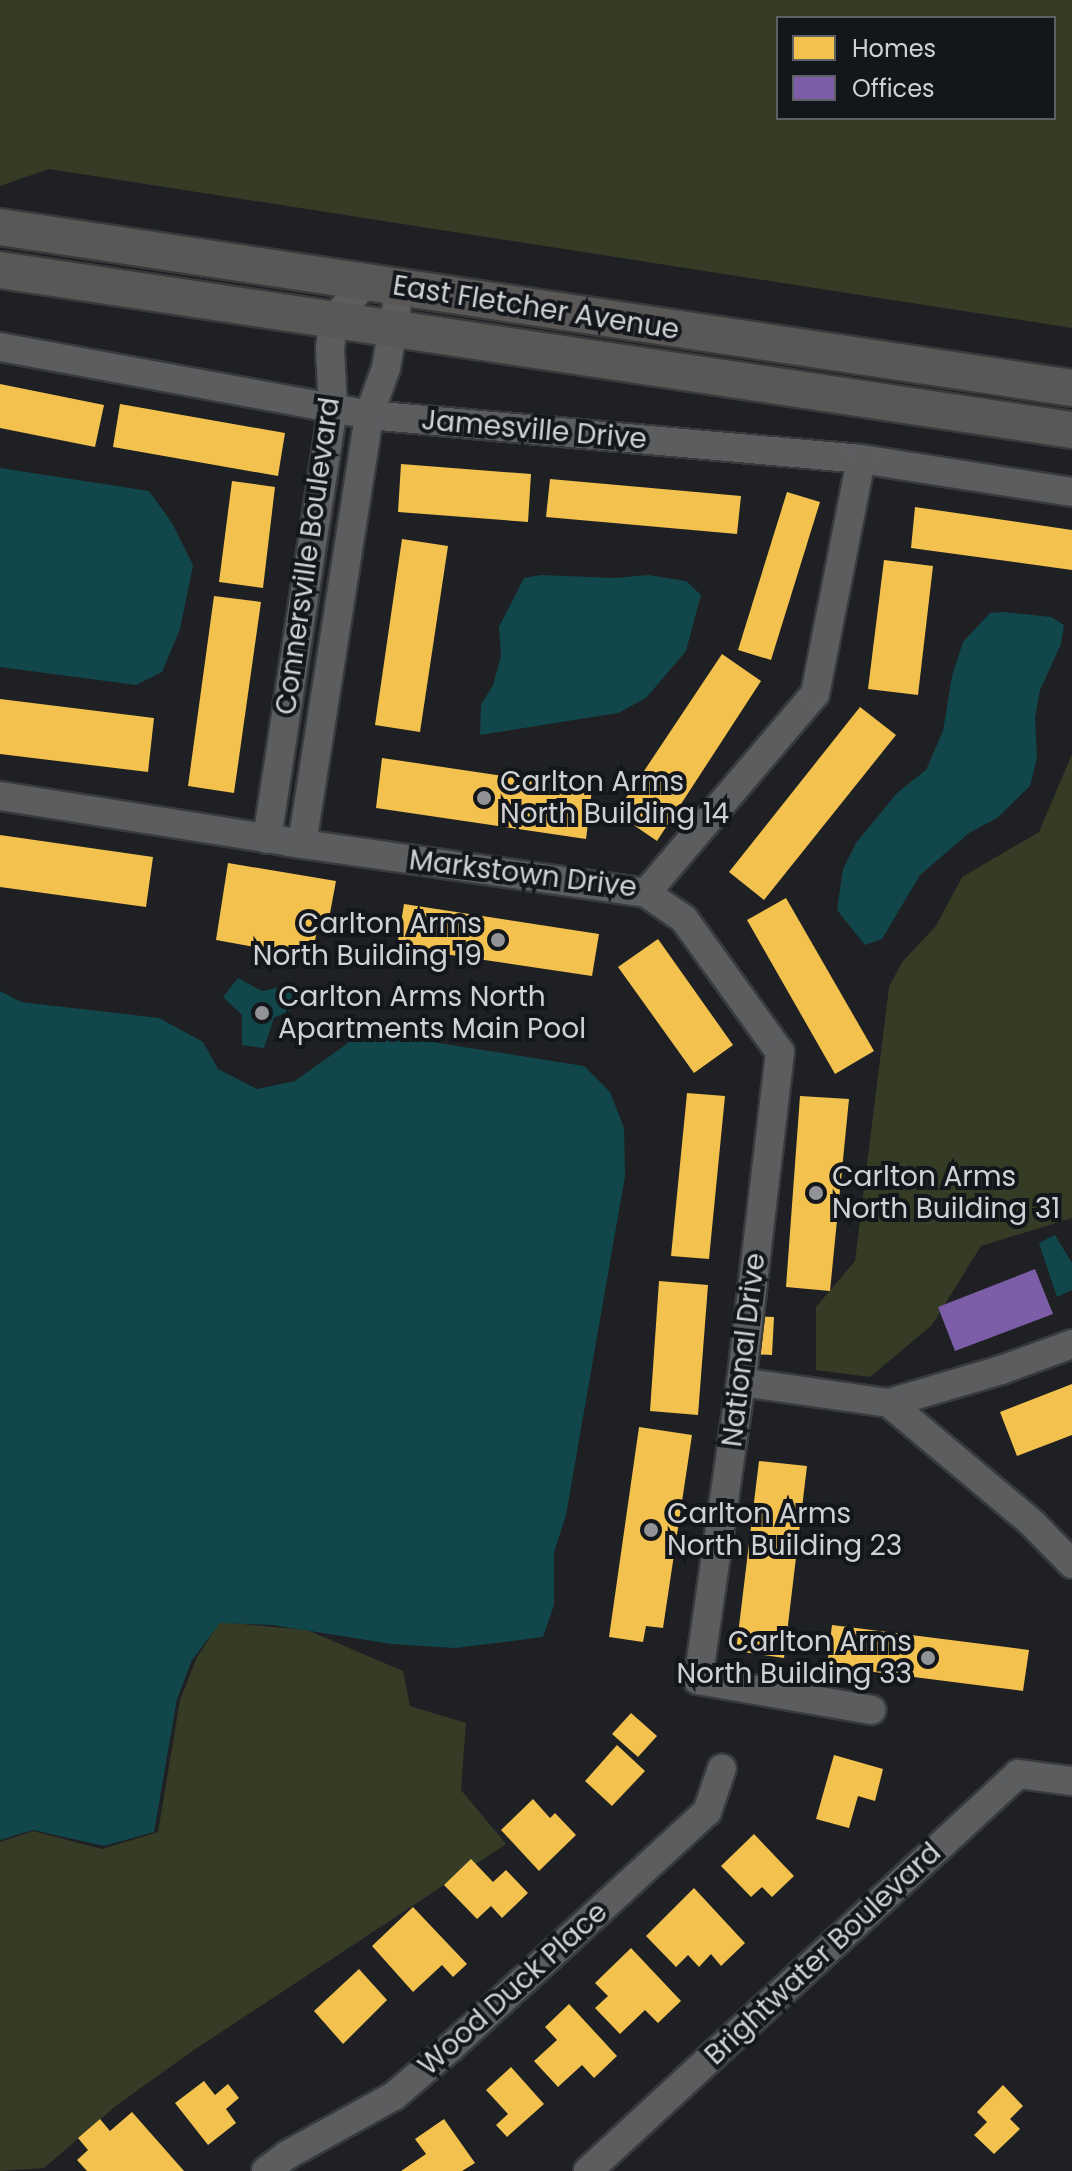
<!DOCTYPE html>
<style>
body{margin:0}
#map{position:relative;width:1072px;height:2171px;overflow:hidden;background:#1e2023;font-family:Poppins,sans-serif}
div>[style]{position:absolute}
.green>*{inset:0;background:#353b25}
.water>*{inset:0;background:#11474b}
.homes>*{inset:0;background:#f2c14e}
.offices>*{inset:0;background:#7b5ea7}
.roads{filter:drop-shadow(2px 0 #383a3c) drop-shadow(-2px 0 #383a3c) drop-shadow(0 2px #383a3c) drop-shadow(0 -2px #383a3c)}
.minor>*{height:28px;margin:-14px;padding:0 14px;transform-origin:14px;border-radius:14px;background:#5b5d5f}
.major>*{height:36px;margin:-18px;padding:0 18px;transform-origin:18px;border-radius:18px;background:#5a5857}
.dots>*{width:22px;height:22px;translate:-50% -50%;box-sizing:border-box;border:4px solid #13161b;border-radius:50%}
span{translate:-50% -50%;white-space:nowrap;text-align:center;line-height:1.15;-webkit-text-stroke:8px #13161b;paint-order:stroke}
.street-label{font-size:28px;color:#cfd1d5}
.poi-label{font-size:28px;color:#cfd1d5}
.left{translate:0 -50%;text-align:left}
.right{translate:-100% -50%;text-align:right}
.legend{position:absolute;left:776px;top:16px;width:280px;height:104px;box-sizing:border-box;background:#13161b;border:2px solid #5e6165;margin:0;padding:10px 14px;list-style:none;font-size:24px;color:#cfd1d5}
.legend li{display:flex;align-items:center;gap:16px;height:40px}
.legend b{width:40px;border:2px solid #5e6165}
</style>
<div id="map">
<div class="green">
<div style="clip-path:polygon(evenodd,0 0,1072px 0,1072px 328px,49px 169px,0 186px,0 0,778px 18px,1054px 18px,1054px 118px,778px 118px,778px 18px)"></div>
<div style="clip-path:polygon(1072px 754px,1072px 1218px,981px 1246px,932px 1325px,870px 1377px,816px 1370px,816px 1307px,855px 1261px,889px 987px,902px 962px,936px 926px,962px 877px,1039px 832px)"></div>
<div style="clip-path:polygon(220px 1622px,307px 1630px,403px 1671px,410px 1706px,466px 1723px,461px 1790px,506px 1844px,191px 2052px,117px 2105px,44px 2168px,0 2171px,0 1842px,33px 1831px,102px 1849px,158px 1832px,180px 1700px,197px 1657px)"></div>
</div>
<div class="water">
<div style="clip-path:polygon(0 468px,149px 491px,172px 523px,193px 565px,180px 629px,162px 672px,136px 685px,0 667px)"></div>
<div style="clip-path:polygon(541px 575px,614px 578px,648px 575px,686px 581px,701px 595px,686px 651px,646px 698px,618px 713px,480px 735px,481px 705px,493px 685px,501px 656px,499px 627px,524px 578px)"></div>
<div style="clip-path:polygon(1004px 612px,1051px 617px,1064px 625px,1061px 644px,1040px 690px,1035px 718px,1037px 757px,1030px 786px,997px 818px,969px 833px,920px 875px,882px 939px,865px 945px,837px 910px,843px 869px,856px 843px,897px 793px,926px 770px,943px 731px,952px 676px,963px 642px,990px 613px)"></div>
<div style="clip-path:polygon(238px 978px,262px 991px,290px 985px,297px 1007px,274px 1018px,264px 1048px,242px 1045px,242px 1015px,223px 997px)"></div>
<div style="clip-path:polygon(0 991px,21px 1002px,159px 1018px,203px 1042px,218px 1069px,257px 1089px,295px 1081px,355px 1038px,400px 1037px,584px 1066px,610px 1092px,624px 1128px,625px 1176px,566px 1515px,554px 1552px,554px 1605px,543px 1637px,455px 1648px,391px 1644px,273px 1625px,220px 1623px,192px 1660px,177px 1699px,154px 1832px,104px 1846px,33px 1830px,0 1840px)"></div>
<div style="clip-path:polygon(1055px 1235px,1072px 1263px,1072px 1290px,1057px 1297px,1039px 1243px)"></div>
</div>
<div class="homes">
<div style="clip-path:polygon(0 384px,104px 405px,95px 447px,0 428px)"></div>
<div style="clip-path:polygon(120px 404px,285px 433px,278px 476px,113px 447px)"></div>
<div style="clip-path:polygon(401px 464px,531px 474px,528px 522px,398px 512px)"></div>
<div style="clip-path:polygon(550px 479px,741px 496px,737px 534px,546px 517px)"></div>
<div style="clip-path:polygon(232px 481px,275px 487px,263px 588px,219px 582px)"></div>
<div style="clip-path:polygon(787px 492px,820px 502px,771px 660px,738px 650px)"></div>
<div style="clip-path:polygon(915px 507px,1072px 530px,1072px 570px,911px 548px)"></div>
<div style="clip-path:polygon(402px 539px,448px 546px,420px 732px,375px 725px)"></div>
<div style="clip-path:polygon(884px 560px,933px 566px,918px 695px,868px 689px)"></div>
<div style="clip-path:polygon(214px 596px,261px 602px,234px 793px,188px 786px)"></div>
<div style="clip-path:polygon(722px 654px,761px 681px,657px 841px,616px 813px)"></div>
<div style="clip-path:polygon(0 699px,154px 718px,148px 772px,0 754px)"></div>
<div style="clip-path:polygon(860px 707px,896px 735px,764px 900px,729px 872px)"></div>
<div style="clip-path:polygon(382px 758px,592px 789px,586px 839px,376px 808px)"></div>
<div style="clip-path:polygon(0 835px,153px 857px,146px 907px,0 887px)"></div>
<div style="clip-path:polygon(228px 863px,336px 881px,328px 924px,319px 923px,311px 957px,216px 940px)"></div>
<div style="clip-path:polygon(786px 898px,874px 1051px,835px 1074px,747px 920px)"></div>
<div style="clip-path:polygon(404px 904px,599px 934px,592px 976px,397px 947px)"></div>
<div style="clip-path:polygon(658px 939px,733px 1045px,694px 1073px,618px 967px)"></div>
<div style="clip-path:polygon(687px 1093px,725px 1096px,709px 1259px,671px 1256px)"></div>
<div style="clip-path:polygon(800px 1096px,849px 1099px,830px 1291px,786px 1287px)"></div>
<div style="clip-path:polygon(659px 1281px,708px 1285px,698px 1415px,650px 1411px)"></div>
<div style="clip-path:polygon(751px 1316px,774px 1317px,772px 1355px,749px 1354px)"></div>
<div style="clip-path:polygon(1072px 1384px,1072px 1435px,1017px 1456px,1000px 1412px)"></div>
<div style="clip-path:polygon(639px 1427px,692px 1435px,663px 1628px,646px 1626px,643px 1642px,609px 1637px)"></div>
<div style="clip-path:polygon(759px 1461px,807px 1466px,784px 1658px,736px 1651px)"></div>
<div style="clip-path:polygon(832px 1625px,1029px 1650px,1023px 1691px,827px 1666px)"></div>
<div style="clip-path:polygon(631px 1713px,657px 1736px,638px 1757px,612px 1734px)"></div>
<div style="clip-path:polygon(617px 1745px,645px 1771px,612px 1806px,585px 1781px)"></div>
<div style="clip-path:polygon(834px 1755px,883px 1769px,875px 1801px,858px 1796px,849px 1828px,816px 1819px)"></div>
<div style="clip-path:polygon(533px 1799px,550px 1818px,555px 1813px,576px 1835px,539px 1871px,501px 1830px)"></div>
<div style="clip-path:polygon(754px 1834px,794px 1876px,772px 1897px,762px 1887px,751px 1897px,721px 1866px)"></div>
<div style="clip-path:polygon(471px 1859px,493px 1882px,506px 1870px,528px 1893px,502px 1918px,491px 1906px,477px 1919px,444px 1885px)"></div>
<div style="clip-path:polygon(694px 1888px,745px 1943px,721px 1966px,711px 1954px,699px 1967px,688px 1955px,676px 1967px,646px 1936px)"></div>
<div style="clip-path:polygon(413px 1907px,467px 1964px,453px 1977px,442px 1965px,413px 1992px,372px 1946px)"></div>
<div style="clip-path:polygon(631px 1948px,681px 2001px,658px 2023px,645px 2010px,620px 2034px,595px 2008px,608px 1996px,595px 1983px)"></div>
<div style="clip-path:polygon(359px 1969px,387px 2000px,343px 2044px,314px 2011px)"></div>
<div style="clip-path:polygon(569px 2004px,617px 2056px,594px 2078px,582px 2065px,558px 2087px,534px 2061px,557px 2040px,545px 2027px)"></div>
<div style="clip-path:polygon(511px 2067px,544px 2104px,507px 2137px,496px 2125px,508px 2114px,486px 2090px)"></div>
<div style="clip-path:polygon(204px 2081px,215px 2095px,228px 2084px,239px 2098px,226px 2109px,236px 2123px,208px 2145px,175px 2103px)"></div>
<div style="clip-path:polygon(1003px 2085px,1023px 2106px,1010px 2119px,1020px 2129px,994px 2154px,974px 2135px,987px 2122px,977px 2112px)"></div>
<div style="clip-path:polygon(132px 2112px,184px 2171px,87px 2171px,77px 2160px,88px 2150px,78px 2138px,100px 2119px,110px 2131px)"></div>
<div style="clip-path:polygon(444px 2119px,475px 2163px,462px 2171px,401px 2171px,426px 2154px,415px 2139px)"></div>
</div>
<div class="offices">
<div style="clip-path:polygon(1035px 1269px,1053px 1314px,955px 1351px,938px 1307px)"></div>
</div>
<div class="roads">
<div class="minor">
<div style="left:0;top:347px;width:375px;rotate:10.4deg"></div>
<div style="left:369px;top:415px;width:494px;rotate:5.1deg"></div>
<div style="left:861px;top:459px;width:214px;rotate:8.9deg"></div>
<div style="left:0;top:796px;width:293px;rotate:9deg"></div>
<div style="left:289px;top:842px;width:361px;rotate:8.1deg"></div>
<div style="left:646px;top:893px;width:261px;rotate:-49.7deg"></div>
<div style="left:815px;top:694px;width:239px;rotate:-78.9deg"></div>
<div style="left:267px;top:839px;width:435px;rotate:-81.3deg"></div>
<div style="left:333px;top:409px;width:61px;rotate:-92.8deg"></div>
<div style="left:330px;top:348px;width:29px;rotate:-82deg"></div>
<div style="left:334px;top:319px;width:48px;rotate:-49.3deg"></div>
<div style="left:302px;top:844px;width:434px;rotate:-81.1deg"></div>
<div style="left:369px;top:415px;width:50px;rotate:-70.1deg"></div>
<div style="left:386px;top:368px;width:81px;rotate:-80.1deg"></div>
<div style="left:646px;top:893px;width:46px;rotate:34.4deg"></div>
<div style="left:684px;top:919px;width:164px;rotate:54.2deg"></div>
<div style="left:780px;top:1052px;width:332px;rotate:96.7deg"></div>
<div style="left:741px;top:1382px;width:301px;rotate:98.2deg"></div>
<div style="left:698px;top:1680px;width:176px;rotate:9.8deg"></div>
<div style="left:741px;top:1382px;width:149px;rotate:8.1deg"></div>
<div style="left:889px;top:1403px;width:117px;rotate:-16.4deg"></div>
<div style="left:1001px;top:1370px;width:76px;rotate:-20.1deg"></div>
<div style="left:889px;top:1403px;width:188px;rotate:40deg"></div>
<div style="left:1033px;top:1524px;width:56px;rotate:45.7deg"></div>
<div style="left:266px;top:2171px;width:26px;rotate:-37deg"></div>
<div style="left:287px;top:2155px;width:122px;rotate:-28.9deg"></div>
<div style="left:394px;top:2096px;width:74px;rotate:-40.6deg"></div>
<div style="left:450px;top:2048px;width:349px;rotate:-42.6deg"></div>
<div style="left:707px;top:1812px;width:46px;rotate:-71.2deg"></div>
<div style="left:588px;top:2171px;width:585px;rotate:-42.71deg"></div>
<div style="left:1018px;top:1774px;width:54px;rotate:7.4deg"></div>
</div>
<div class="major">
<div style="left:0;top:227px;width:1084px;rotate:8.54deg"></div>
<div style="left:0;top:270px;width:1084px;rotate:8.49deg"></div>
</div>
</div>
<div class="dots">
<div style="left:484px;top:798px;background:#919397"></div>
<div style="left:498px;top:940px;background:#919397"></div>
<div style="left:262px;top:1013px;background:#919397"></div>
<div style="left:816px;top:1193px;background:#919397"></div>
<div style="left:651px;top:1530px;background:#919397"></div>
<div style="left:928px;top:1658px;background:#919397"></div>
</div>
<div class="street-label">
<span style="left:536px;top:308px;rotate:9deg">East Fletcher Avenue</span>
<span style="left:534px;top:430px;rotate:5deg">Jamesville Drive</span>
<span style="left:308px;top:556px;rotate:-82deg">Connersville Boulevard</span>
<span style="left:523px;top:874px;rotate:7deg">Markstown Drive</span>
<span style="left:744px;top:1350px;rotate:-83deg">National Drive</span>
<span style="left:823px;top:1954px;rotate:-43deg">Brightwater Boulevard</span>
<span style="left:513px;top:1989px;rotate:-42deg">Wood Duck Place</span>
</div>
<div class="poi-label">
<span class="left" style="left:500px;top:798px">Carlton Arms<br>North Building 14</span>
<span class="right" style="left:482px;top:940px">Carlton Arms<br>North Building 19</span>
<span class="left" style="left:278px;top:1013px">Carlton Arms North<br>Apartments Main Pool</span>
<span class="left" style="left:832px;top:1193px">Carlton Arms<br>North Building 31</span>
<span class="left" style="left:667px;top:1530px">Carlton Arms<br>North Building 23</span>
<span class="right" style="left:912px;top:1658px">Carlton Arms<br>North Building 33</span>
</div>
<ul class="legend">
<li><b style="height:22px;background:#f2c14e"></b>Homes</li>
<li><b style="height:22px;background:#7b5ea7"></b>Offices</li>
</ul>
</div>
